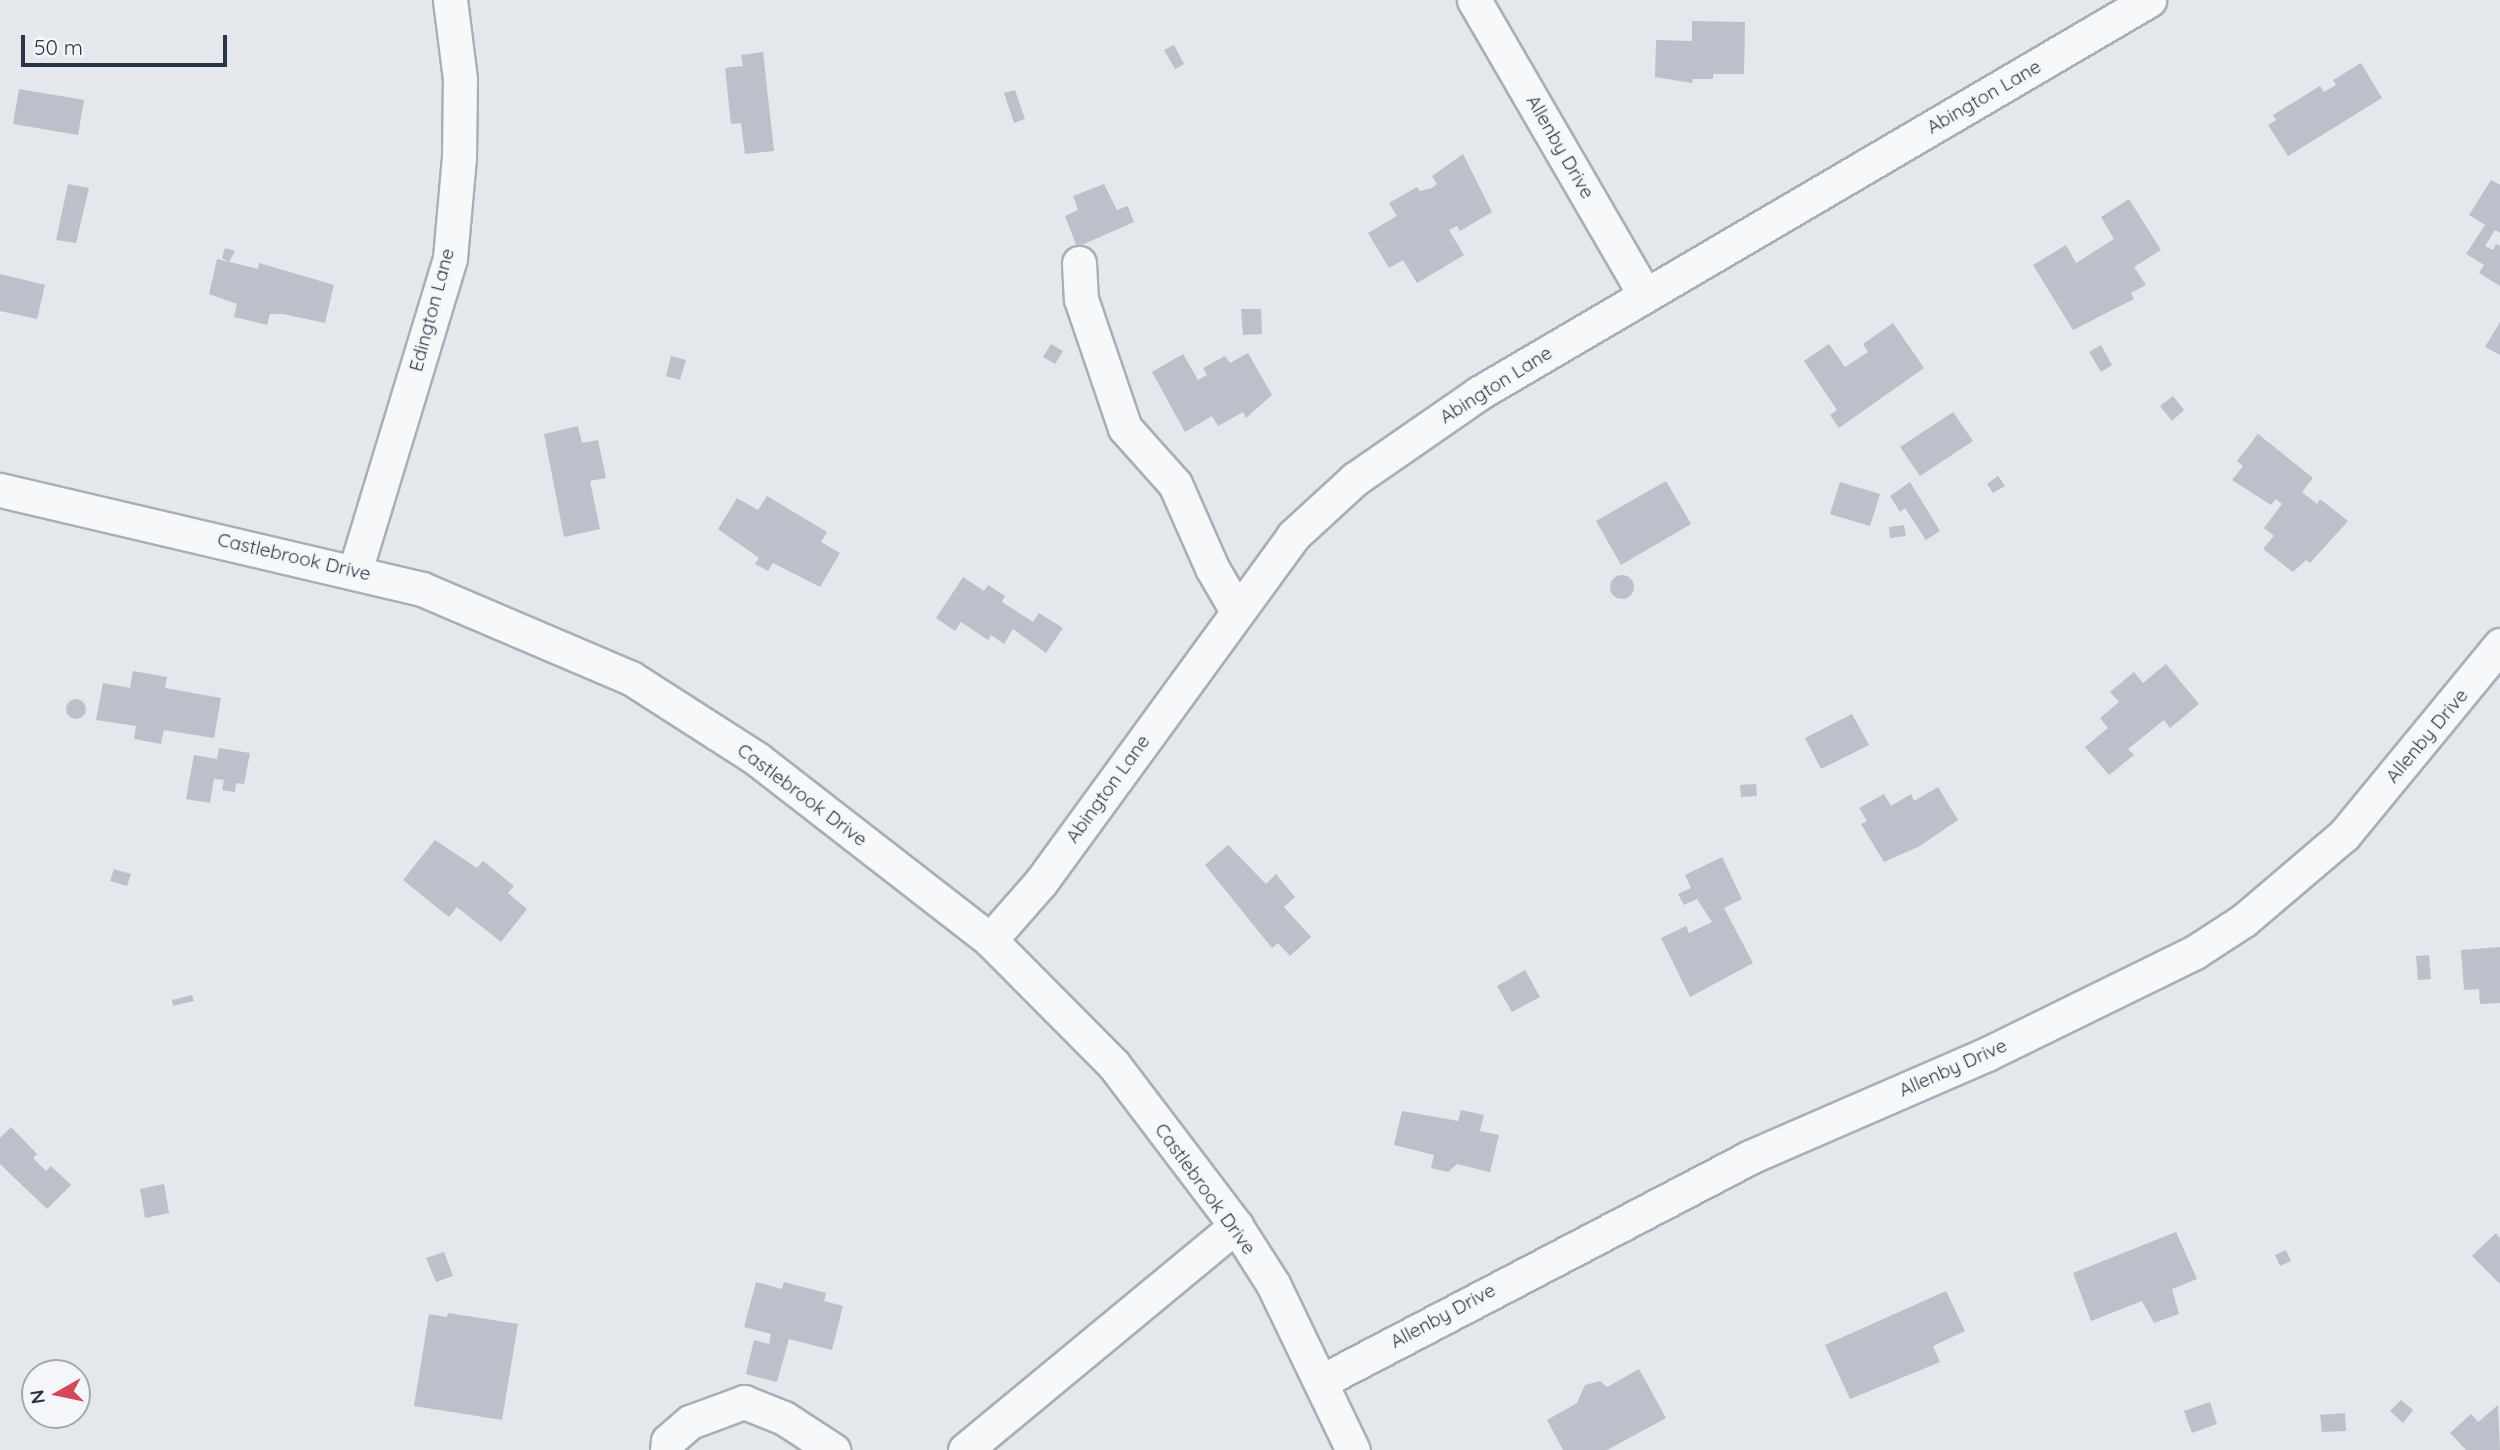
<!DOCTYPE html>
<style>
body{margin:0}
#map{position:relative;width:2500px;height:1450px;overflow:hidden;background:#e4e7ec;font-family:Quicksand,sans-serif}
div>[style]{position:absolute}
.building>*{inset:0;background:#bbc0ca}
.round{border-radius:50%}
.roads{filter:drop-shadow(2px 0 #a9aeb7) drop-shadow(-2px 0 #a9aeb7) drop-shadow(0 2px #a9aeb7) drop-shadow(0 -2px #a9aeb7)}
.minor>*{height:33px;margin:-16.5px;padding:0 16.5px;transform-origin:16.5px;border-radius:16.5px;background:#f7f8fa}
span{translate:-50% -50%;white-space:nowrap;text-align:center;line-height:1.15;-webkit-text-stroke:5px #f4f6f9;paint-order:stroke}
.street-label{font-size:19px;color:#2b3445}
.north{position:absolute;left:21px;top:1359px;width:70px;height:70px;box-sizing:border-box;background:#f4f6f9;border:2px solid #a4a8b1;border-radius:50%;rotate:261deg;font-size:19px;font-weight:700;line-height:28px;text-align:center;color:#2b3445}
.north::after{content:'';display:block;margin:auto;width:24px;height:32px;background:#d1495b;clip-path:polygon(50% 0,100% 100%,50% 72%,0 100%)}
.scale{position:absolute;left:21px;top:35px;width:206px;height:32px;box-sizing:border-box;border:4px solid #2b3445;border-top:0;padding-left:9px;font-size:21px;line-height:24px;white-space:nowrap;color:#2b3445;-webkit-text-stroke:5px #f4f6f9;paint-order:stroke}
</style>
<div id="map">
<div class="building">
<div style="clip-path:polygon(1692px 21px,1745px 22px,1744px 74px,1713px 74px,1713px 79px,1693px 79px,1692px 83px,1655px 77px,1656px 40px,1692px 41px)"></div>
<div style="clip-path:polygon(1174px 45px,1184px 64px,1175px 69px,1164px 50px)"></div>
<div style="clip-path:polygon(763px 52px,774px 151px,745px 154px,741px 123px,731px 124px,725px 68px,743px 66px,741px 55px)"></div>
<div style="clip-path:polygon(2361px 63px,2382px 98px,2288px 156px,2268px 125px,2276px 120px,2273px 115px,2320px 86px,2324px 92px,2336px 85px,2333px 80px)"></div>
<div style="clip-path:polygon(19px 89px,84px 100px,78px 135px,13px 124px)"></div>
<div style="clip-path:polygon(1015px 90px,1025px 119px,1014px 123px,1004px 93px)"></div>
<div style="clip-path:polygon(1463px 154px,1492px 212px,1460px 231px,1457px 226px,1449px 230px,1464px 255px,1417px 283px,1403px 260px,1389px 268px,1368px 233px,1397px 216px,1389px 203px,1417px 187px,1420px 191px,1432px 188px,1437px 184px,1432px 176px)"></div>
<div style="clip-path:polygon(2491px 180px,2500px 185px,2500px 233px,2495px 230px,2485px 246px,2493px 250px,2496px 244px,2500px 246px,2500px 286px,2479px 273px,2484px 265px,2466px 254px,2485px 225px,2469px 215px)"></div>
<div style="clip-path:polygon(68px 184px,89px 188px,76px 243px,56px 240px)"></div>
<div style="clip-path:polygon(1104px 184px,1117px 210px,1128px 206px,1134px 222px,1077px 247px,1065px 216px,1078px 210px,1073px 196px)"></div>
<div style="clip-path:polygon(2129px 199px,2161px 250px,2134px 267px,2146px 285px,2131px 293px,2134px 299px,2073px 330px,2033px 265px,2066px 245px,2076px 263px,2114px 239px,2101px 217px)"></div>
<div style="clip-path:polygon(225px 248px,235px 251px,229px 262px,222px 258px)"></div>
<div style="clip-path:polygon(217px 259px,258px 269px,259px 263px,334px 285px,325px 323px,283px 314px,270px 314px,267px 325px,234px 317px,237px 304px,209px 294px)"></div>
<div style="clip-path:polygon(0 274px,45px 285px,37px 319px,0 311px)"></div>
<div style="clip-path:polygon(1241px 309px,1261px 309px,1262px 334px,1243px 335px)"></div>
<div style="clip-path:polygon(2500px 322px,2500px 355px,2485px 347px)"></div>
<div style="clip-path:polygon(1893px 323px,1924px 368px,1839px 428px,1830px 415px,1837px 410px,1804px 361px,1829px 344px,1845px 367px,1868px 352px,1863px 344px)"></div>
<div style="clip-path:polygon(1051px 344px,1063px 351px,1055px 364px,1043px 357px)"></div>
<div style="clip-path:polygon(2101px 345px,2112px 365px,2101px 372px,2089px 352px)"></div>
<div style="clip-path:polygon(1248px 353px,1272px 395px,1246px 418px,1243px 412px,1218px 426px,1212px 416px,1185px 432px,1152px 372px,1183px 354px,1198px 380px,1207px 375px,1203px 368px,1225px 356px,1230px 363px)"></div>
<div style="clip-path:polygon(671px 356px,686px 360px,680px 380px,666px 376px)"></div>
<div style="clip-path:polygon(2173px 396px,2184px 410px,2172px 421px,2160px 406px)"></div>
<div style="clip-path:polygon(1953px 412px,1973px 441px,1920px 476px,1900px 447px)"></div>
<div style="clip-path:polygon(578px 426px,582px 443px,598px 440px,606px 478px,590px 481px,600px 529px,564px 537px,544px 434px)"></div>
<div style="clip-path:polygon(2258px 434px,2313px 478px,2302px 492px,2317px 504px,2320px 499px,2348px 521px,2310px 563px,2306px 560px,2293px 572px,2263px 549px,2274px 536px,2264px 528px,2282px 504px,2276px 499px,2271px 505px,2232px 480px,2243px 466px,2237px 461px)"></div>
<div style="clip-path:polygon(1998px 476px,2005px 486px,1993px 493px,1987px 484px)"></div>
<div style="clip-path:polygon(1666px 481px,1691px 524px,1621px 565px,1596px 521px)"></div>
<div style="clip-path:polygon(1840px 482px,1880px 494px,1870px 526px,1830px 514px)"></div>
<div style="clip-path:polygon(1910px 482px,1940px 531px,1926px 540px,1905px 508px,1900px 512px,1890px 496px)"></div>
<div style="clip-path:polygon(767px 496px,827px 532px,821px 542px,840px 553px,820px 587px,773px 563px,768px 571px,755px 564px,759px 558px,718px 529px,737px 498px,758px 510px)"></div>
<div style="clip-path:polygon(1904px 525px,1906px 536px,1890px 538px,1889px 527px)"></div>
<div class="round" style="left:1610px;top:575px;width:24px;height:24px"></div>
<div style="clip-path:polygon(963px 577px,984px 591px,988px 585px,1005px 596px,1002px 602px,1033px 622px,1039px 613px,1063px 628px,1046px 653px,1013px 629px,1004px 644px,991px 635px,988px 640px,961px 622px,955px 631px,936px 618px)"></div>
<div style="clip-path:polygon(2166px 664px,2199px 704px,2170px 728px,2164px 720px,2128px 749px,2134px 755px,2109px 775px,2085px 747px,2108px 728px,2100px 718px,2119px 702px,2110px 692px,2134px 672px,2143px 683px)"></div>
<div style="clip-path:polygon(133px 671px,167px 677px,165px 688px,221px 698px,214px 738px,164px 730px,161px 744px,134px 739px,136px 726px,96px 720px,103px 683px,130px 688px)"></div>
<div class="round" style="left:66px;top:699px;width:20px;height:20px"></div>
<div style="clip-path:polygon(1852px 714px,1869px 745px,1821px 769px,1805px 738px)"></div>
<div style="clip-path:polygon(219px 748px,250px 753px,244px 784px,236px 783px,235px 792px,222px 790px,224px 780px,214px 779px,210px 803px,186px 799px,194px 755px,217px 759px)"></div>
<div style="clip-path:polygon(1756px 784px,1757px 796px,1741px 797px,1740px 785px)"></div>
<div style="clip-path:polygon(1938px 787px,1958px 820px,1920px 846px,1884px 862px,1861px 824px,1867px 821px,1859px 808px,1884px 794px,1891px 806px,1911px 794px,1914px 801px)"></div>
<div style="clip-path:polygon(435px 840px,477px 868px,483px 861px,514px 886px,508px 893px,527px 909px,501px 942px,457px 907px,449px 917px,403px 880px)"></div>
<div style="clip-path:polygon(1228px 845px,1266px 884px,1276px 874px,1295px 897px,1284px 907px,1311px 937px,1290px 956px,1278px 943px,1272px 948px,1205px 865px)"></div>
<div style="clip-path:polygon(1722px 857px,1742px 899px,1724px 908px,1753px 963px,1690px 997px,1661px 938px,1686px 926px,1689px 933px,1712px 922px,1697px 899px,1684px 905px,1678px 894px,1691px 888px,1685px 875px)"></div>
<div style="clip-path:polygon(114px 869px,131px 874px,127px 886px,110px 881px)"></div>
<div style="clip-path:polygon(2500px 947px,2500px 1003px,2480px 1004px,2479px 989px,2464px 990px,2461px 950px)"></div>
<div style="clip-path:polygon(2429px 955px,2431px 979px,2418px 980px,2416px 956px)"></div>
<div style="clip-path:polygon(1525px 970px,1540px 997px,1512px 1012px,1497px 986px)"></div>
<div style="clip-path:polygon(192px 995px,194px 1001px,173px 1006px,172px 1000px)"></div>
<div style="clip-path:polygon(1461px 1110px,1484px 1115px,1480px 1131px,1499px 1135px,1490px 1172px,1457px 1164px,1448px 1172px,1431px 1168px,1434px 1155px,1394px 1145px,1402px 1111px,1458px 1121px)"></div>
<div style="clip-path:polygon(11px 1127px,37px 1154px,33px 1158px,46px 1171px,51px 1166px,71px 1185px,47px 1209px,0 1164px,0 1138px)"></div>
<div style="clip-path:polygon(164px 1184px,169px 1213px,145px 1218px,140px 1189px)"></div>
<div style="clip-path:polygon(2176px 1232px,2197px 1279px,2172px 1289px,2179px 1314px,2154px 1323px,2142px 1301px,2091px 1321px,2073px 1273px)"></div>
<div style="clip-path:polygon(2496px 1233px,2500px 1238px,2500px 1284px,2472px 1256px)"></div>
<div style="clip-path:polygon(2286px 1250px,2291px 1261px,2280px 1266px,2275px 1255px)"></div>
<div style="clip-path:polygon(444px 1252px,453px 1276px,436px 1282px,426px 1258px)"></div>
<div style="clip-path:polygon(756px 1282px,782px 1289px,784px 1282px,826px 1293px,824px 1301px,843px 1306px,832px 1350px,789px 1339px,777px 1382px,746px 1374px,754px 1340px,769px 1344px,771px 1334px,744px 1327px)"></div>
<div style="clip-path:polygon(1946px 1291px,1965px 1331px,1933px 1346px,1940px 1362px,1850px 1399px,1825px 1345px)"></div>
<div style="clip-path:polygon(448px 1313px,518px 1324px,502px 1420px,414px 1406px,429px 1314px,447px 1317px)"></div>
<div style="clip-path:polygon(1639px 1369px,1666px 1418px,1607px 1450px,1563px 1450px,1547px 1420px,1577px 1403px,1585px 1385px,1600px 1381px,1607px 1387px)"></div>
<div style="clip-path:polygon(2401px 1400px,2413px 1410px,2403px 1423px,2390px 1411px)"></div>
<div style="clip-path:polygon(2210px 1402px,2217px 1424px,2192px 1433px,2184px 1411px)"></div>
<div style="clip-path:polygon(2498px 1405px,2500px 1450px,2466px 1450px,2450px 1433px,2471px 1414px,2478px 1422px)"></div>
<div style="clip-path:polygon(2345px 1413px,2346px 1431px,2322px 1432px,2320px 1415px)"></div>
</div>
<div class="roads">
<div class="minor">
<div style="left:1474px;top:0;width:341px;rotate:59.9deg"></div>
<div style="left:1079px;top:263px;width:36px;rotate:87deg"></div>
<div style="left:1081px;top:299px;width:136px;rotate:71.2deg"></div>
<div style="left:1125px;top:428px;width:75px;rotate:48.2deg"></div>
<div style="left:1175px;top:484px;width:92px;rotate:66.2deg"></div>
<div style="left:1212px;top:568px;width:48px;rotate:59.7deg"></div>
<div style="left:0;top:490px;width:433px;rotate:13.2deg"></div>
<div style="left:422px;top:589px;width:227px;rotate:23.1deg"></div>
<div style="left:631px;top:678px;width:150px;rotate:32.7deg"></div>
<div style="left:757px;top:759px;width:295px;rotate:37.8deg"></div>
<div style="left:990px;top:940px;width:176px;rotate:45.2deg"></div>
<div style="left:1114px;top:1065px;width:202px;rotate:52.8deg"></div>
<div style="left:1236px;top:1226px;width:69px;rotate:57.5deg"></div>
<div style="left:1273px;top:1284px;width:184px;rotate:64.3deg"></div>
<div style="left:355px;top:571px;width:327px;rotate:-73.1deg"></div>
<div style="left:450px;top:258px;width:100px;rotate:-84.9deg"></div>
<div style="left:459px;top:158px;width:79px;rotate:-89.3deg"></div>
<div style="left:460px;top:79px;width:80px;rotate:-97.2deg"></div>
<div style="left:990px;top:940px;width:77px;rotate:-48.7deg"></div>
<div style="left:1041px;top:882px;width:428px;rotate:-53.9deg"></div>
<div style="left:1293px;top:536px;width:84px;rotate:-42.6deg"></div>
<div style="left:1355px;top:479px;width:151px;rotate:-34.7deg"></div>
<div style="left:1479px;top:393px;width:777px;rotate:-30.39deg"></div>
<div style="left:1322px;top:1381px;width:483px;rotate:-27.6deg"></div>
<div style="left:1750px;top:1157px;width:258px;rotate:-23.5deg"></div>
<div style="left:1987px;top:1054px;width:232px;rotate:-26.1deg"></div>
<div style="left:2195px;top:952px;width:59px;rotate:-33.1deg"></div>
<div style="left:2244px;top:920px;width:131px;rotate:-40.4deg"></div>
<div style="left:2344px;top:835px;width:246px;rotate:-50.6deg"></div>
<div style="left:667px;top:1450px;width:9px;rotate:-84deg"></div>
<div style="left:668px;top:1441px;width:29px;rotate:-41deg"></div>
<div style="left:690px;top:1422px;width:58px;rotate:-20.3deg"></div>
<div style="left:744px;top:1402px;width:43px;rotate:21.8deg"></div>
<div style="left:784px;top:1418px;width:59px;rotate:33.1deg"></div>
<div style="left:965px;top:1450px;width:352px;rotate:-39.6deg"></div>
</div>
</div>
<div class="street-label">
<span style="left:1984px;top:97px;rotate:-30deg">Abington Lane</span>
<span style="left:1560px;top:147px;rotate:60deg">Allenby Drive</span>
<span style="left:432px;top:310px;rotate:-75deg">Edington Lane</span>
<span style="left:1496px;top:385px;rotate:-32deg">Abington Lane</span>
<span style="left:294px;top:557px;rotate:13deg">Castlebrook Drive</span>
<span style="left:2427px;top:736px;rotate:-50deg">Allenby Drive</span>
<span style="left:1108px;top:789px;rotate:-54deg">Abington Lane</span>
<span style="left:802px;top:795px;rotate:37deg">Castlebrook Drive</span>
<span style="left:1953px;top:1068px;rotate:-24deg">Allenby Drive</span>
<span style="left:1205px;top:1189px;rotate:54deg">Castlebrook Drive</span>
<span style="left:1443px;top:1316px;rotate:-28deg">Allenby Drive</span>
</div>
<div class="north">N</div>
<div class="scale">50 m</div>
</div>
